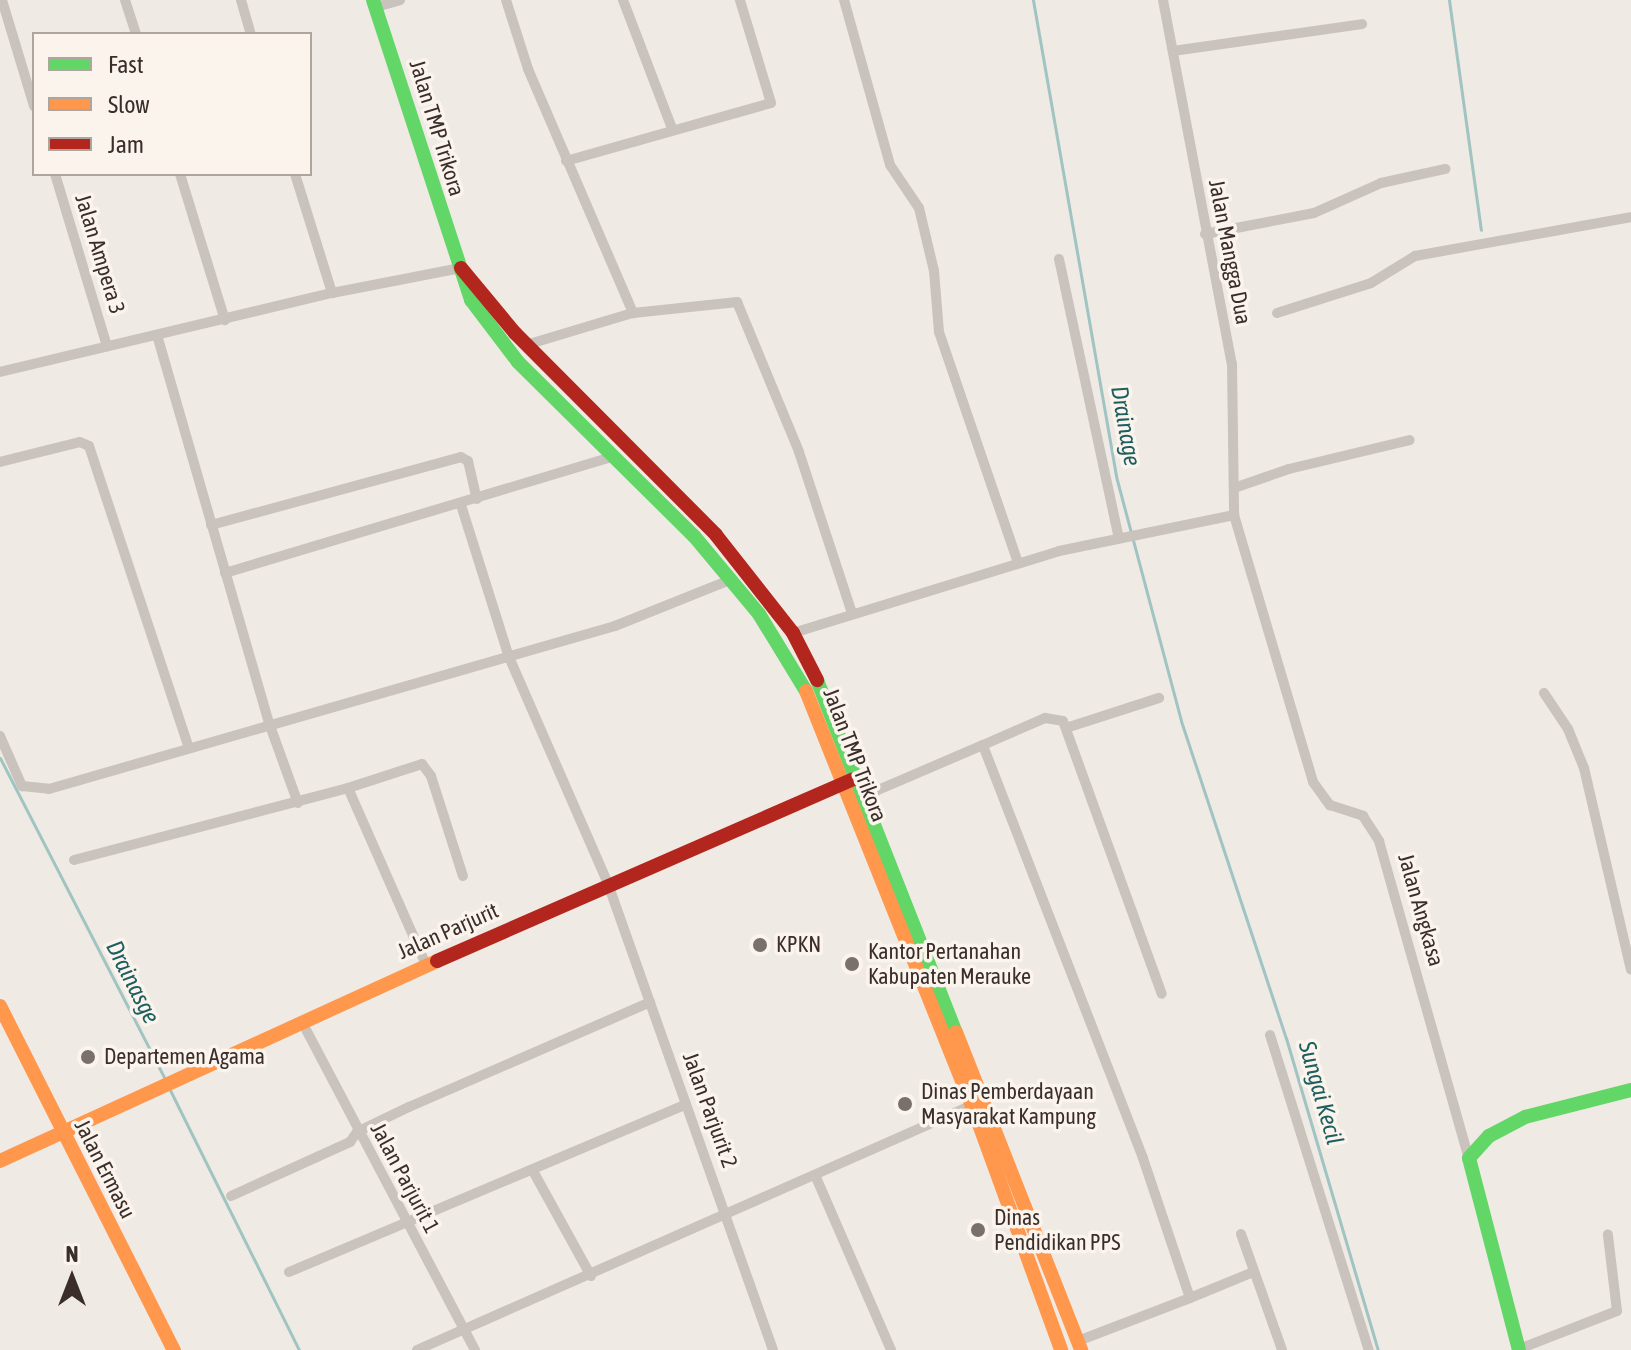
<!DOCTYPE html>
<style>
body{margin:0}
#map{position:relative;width:1631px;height:1350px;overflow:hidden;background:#f0eae4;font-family:"Asap Condensed",sans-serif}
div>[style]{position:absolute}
.stream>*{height:3px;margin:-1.5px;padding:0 1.5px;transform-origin:1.5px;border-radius:1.5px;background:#a0c4c2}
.street>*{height:10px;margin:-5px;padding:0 5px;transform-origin:5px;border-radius:5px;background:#c9c2bd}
.fast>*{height:14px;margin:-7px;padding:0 7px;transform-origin:7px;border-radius:7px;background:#63d668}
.slow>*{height:14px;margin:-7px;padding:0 7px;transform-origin:7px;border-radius:7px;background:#ff974d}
.jam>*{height:14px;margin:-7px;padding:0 7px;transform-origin:7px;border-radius:7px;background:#b3261e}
.dots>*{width:22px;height:22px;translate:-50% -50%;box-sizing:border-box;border:4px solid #fbf4ed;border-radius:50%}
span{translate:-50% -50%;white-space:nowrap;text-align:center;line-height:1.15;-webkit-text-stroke:7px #fbf4ed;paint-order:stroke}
.street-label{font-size:22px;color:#3b2e2a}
.poi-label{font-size:22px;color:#3b2e2a}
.left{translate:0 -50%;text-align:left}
.water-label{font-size:24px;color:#1d5e5f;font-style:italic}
.legend{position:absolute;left:32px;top:32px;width:280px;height:144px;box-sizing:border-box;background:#fbf4ed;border:2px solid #aea59f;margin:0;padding:10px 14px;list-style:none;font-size:24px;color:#3b2e2a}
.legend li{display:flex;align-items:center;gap:16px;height:40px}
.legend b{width:40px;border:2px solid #aea59f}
.north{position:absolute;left:32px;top:1238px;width:80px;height:80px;-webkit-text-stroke:6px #fbf4ed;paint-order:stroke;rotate:0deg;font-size:22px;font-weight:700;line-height:32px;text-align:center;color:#3b2e2a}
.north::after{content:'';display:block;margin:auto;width:28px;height:36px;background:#3b2e2a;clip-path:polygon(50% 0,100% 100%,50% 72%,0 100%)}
</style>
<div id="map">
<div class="stream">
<div style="left:1033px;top:0;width:487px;rotate:80.1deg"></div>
<div style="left:1117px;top:480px;width:249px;rotate:75.1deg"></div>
<div style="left:1181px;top:721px;width:334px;rotate:71.7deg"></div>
<div style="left:1286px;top:1038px;width:325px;rotate:73.6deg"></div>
<div style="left:1449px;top:0;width:232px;rotate:82.1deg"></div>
<div style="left:0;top:758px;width:363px;rotate:62.8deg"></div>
<div style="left:169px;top:1088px;width:292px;rotate:63.6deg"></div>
</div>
<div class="street">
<div style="left:2px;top:0;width:111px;rotate:73.2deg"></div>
<div style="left:125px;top:0;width:36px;rotate:72deg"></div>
<div style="left:241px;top:0;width:35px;rotate:74deg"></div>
<div style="left:506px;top:0;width:72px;rotate:72.3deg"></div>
<div style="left:528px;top:69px;width:266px;rotate:66.7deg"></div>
<div style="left:623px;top:0;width:137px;rotate:69.1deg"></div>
<div style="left:844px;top:0;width:171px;rotate:74.4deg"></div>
<div style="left:890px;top:165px;width:52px;rotate:56deg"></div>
<div style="left:919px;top:208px;width:65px;rotate:76.6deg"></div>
<div style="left:934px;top:271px;width:61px;rotate:85.3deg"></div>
<div style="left:939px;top:332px;width:244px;rotate:71.1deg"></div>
<div style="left:1163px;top:0;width:370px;rotate:79.3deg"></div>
<div style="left:1232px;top:364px;width:151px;rotate:89.2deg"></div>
<div style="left:1234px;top:515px;width:278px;rotate:73.5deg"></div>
<div style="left:1313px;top:782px;width:29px;rotate:54deg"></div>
<div style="left:1330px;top:805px;width:35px;rotate:18deg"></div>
<div style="left:1363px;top:816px;width:30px;rotate:57deg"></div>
<div style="left:1379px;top:841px;width:330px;rotate:74.2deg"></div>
<div style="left:376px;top:7px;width:25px;rotate:-16deg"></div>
<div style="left:1173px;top:51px;width:191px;rotate:-8.1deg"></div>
<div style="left:566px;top:161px;width:213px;rotate:-15.8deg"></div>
<div style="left:771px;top:103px;width:108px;rotate:-106.8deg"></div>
<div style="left:55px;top:174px;width:180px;rotate:73.2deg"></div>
<div style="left:180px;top:174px;width:153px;rotate:72.9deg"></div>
<div style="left:295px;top:174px;width:125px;rotate:72.7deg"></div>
<div style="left:1205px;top:234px;width:111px;rotate:-10.9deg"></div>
<div style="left:1314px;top:213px;width:73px;rotate:-24.1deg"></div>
<div style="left:1381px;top:183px;width:66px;rotate:-12.3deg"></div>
<div style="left:1059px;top:259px;width:285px;rotate:77.9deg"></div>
<div style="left:1277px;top:313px;width:99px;rotate:-17.7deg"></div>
<div style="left:1371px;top:283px;width:52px;rotate:-31.5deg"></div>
<div style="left:1415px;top:256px;width:219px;rotate:-10.2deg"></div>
<div style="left:157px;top:335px;width:404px;rotate:73.9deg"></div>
<div style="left:269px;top:723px;width:85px;rotate:70.1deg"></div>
<div style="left:526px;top:345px;width:112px;rotate:-16.7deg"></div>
<div style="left:633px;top:313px;width:105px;rotate:-6deg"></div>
<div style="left:737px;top:302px;width:162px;rotate:67.5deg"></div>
<div style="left:799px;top:452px;width:169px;rotate:71.8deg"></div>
<div style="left:0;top:372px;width:341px;rotate:-13.4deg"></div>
<div style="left:332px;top:293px;width:131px;rotate:-11deg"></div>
<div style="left:0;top:462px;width:82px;rotate:-14deg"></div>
<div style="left:80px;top:442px;width:10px;rotate:24deg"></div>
<div style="left:89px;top:446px;width:316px;rotate:71.7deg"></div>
<div style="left:1234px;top:488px;width:58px;rotate:-19.1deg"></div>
<div style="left:1289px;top:469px;width:124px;rotate:-13.5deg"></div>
<div style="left:461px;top:505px;width:159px;rotate:72.5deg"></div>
<div style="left:509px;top:657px;width:248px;rotate:66.4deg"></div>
<div style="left:608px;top:884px;width:494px;rotate:70.5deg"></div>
<div style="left:211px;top:525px;width:259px;rotate:-15.2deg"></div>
<div style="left:461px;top:457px;width:8px;rotate:30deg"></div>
<div style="left:468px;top:461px;width:39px;rotate:77deg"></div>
<div style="left:225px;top:573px;width:407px;rotate:-16.7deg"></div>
<div style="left:793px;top:633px;width:278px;rotate:-17.1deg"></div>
<div style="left:1059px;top:551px;width:179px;rotate:-11.6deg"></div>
<div style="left:1544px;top:693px;width:43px;rotate:56.3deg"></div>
<div style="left:1568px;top:729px;width:42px;rotate:67.7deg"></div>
<div style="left:1584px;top:768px;width:207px;rotate:76.9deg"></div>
<div style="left:1066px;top:728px;width:98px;rotate:-17.9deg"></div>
<div style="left:0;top:736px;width:55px;rotate:66.3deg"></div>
<div style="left:22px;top:786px;width:27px;rotate:6deg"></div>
<div style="left:49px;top:789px;width:589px;rotate:-16.07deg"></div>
<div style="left:615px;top:626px;width:124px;rotate:-21.8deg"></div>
<div style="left:348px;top:788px;width:78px;rotate:-18deg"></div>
<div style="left:422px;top:764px;width:15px;rotate:53deg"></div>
<div style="left:431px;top:776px;width:105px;rotate:72.3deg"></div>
<div style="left:864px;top:796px;width:129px;rotate:-23.2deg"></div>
<div style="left:74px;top:860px;width:283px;rotate:-14.7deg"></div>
<div style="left:348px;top:788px;width:193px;rotate:66.2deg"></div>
<div style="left:302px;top:1022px;width:371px;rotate:62.2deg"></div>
<div style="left:1270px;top:1035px;width:330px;rotate:72.6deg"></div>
<div style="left:533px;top:1171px;width:120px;rotate:61.1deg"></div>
<div style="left:815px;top:1175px;width:191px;rotate:66.5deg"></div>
<div style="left:231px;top:1196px;width:131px;rotate:-24.4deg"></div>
<div style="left:350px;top:1142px;width:12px;rotate:-55deg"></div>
<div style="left:357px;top:1132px;width:58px;rotate:-25.7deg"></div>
<div style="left:409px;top:1107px;width:263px;rotate:-23.5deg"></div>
<div style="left:1241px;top:1234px;width:123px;rotate:70.5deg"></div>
<div style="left:289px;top:1272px;width:431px;rotate:-22.9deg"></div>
<div style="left:1190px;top:1298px;width:66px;rotate:-22.3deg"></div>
<div style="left:1078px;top:1341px;width:120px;rotate:-21deg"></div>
<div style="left:1190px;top:1298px;width:148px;rotate:-108.6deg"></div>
<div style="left:1143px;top:1158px;width:443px;rotate:-111.2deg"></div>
<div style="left:983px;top:745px;width:68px;rotate:-23.5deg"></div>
<div style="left:1045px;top:718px;width:18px;rotate:9deg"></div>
<div style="left:1063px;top:721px;width:290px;rotate:70.1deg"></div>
<div style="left:1519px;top:1349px;width:105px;rotate:-21.2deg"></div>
<div style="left:1617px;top:1311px;width:77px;rotate:-96.8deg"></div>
<div style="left:417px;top:1350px;width:610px;rotate:-23.79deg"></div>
</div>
<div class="fast">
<div style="left:373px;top:0;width:316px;rotate:71.9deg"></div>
<div style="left:471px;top:300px;width:78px;rotate:52.8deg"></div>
<div style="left:518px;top:362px;width:247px;rotate:44.7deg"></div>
<div style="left:694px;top:536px;width:102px;rotate:50.2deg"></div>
<div style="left:759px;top:614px;width:90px;rotate:58.6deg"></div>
<div style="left:817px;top:680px;width:378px;rotate:68.5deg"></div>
<div style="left:1519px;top:1350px;width:198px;rotate:-104.6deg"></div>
<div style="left:1469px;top:1158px;width:30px;rotate:-48deg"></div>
<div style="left:1489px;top:1136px;width:41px;rotate:-27.8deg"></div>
<div style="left:1525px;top:1117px;width:109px;rotate:-14.3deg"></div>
</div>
<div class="slow">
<div style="left:806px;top:691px;width:446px;rotate:68.2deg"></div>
<div style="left:972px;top:1105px;width:261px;rotate:70deg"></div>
<div style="left:0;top:1006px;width:386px;rotate:63.2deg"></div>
<div style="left:956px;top:1032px;width:342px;rotate:68.5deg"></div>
<div style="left:0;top:1161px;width:481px;rotate:-24.6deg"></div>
</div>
<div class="jam">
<div style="left:461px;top:268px;width:85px;rotate:50.3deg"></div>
<div style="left:515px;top:333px;width:285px;rotate:45.1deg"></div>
<div style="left:716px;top:535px;width:125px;rotate:51.8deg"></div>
<div style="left:793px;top:633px;width:53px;rotate:62.9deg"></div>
<div style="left:437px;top:961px;width:453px;rotate:-23.6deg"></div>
</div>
<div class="dots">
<div style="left:760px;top:945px;background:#7a706b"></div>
<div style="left:852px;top:964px;background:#7a706b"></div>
<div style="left:88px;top:1057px;background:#7a706b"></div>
<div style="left:905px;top:1104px;background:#7a706b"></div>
<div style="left:978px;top:1230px;background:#7a706b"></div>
</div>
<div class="street-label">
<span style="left:437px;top:128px;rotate:73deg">Jalan TMP Trikora</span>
<span style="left:1230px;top:252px;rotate:79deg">Jalan Mangga Dua</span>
<span style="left:100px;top:254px;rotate:73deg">Jalan Ampera 3</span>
<span style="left:855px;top:755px;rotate:69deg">Jalan TMP Trikora</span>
<span style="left:1421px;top:910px;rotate:74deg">Jalan Angkasa</span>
<span style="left:448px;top:931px;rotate:-24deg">Jalan Parjurit</span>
<span style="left:710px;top:1110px;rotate:70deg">Jalan Parjurit 2</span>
<span style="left:105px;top:1169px;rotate:63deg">Jalan Ermasu</span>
<span style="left:405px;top:1178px;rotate:62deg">Jalan Parjurit 1</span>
</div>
<div class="poi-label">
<span class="left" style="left:776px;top:945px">KPKN</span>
<span class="left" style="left:868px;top:964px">Kantor Pertanahan<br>Kabupaten Merauke</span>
<span class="left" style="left:104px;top:1057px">Departemen Agama</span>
<span class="left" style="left:921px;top:1104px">Dinas Pemberdayaan<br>Masyarakat Kampung</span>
<span class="left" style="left:994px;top:1230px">Dinas<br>Pendidikan PPS</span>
</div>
<div class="water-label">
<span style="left:1126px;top:426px;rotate:80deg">Drainage</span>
<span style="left:133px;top:982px;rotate:63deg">Drainasge</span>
<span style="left:1321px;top:1093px;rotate:74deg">Sungai Kecil</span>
</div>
<ul class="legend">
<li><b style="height:10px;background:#63d668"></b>Fast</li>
<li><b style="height:10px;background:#ff974d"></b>Slow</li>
<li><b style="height:10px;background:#b3261e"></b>Jam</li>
</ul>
<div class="north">N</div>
</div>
